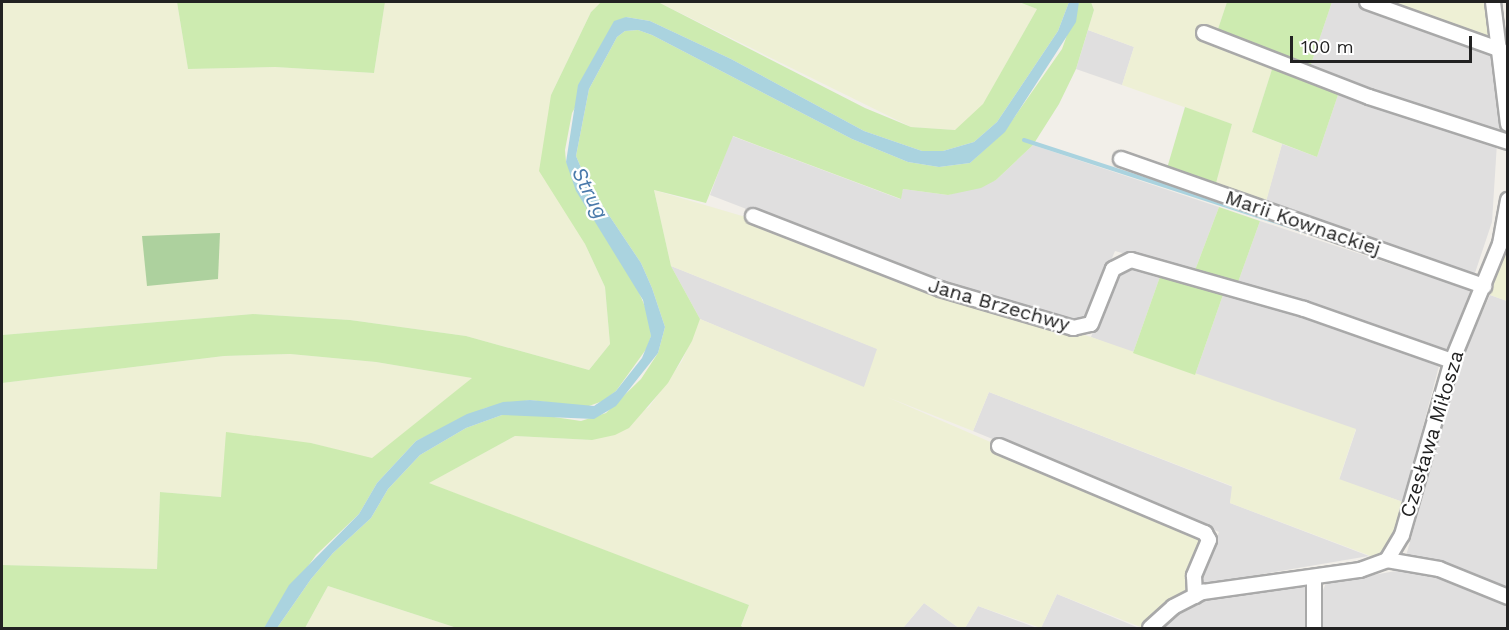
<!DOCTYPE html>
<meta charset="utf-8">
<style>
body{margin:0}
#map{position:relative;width:1509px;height:630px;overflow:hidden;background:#f2efe9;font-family:"Work Sans",sans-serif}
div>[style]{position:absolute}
.residential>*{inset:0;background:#e0dfdf}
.farmland>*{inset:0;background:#eef0d5}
.grass>*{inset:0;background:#cdebb0}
.forest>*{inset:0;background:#add19e}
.water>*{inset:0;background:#aad3df}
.stream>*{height:4px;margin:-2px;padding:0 2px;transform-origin:2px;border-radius:2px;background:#aad3df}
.roads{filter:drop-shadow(2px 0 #a9a9a9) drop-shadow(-2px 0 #a9a9a9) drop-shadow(0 2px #a9a9a9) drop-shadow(0 -2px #a9a9a9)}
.street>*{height:14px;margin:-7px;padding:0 7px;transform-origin:7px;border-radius:7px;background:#fff}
span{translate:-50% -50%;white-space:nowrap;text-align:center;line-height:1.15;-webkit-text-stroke:4.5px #fff;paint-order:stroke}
.street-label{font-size:20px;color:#222}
.water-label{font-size:21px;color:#4a7aab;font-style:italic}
.frame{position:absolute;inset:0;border:3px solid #222;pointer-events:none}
.scale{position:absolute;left:1290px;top:36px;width:182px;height:27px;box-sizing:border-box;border:3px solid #222;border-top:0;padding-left:8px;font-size:18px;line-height:21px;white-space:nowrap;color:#222;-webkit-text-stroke:4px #fff;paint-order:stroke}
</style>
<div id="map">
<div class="residential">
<div style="clip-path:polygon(1332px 2px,1364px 2px,1493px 51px,1501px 128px,1490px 132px,1310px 67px)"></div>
<div style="clip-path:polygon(1088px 30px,1134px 47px,1122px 85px,1076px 69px)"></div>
<div style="clip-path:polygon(1340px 89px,1497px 143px,1492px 222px,1474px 276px,1265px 204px,1282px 144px,1317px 157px)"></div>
<div style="clip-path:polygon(732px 136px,900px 199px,903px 189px,948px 195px,996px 180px,1033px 145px,1219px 207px,1194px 273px,1115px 251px,1086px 321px,1079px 324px,949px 287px,710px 195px)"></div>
<div style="clip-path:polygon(1260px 221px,1473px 291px,1447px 351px,1237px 285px)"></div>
<div style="clip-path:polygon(1124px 265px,1162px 271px,1133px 353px,1091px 337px,1116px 271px)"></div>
<div style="clip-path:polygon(671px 266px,878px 349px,864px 388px,700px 319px)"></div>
<div style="clip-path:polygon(1225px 289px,1429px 353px,1439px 366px,1403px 502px,1339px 480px,1356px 430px,1195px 375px)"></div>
<div style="clip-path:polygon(1490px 295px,1507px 301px,1507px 628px,1321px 628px,1321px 595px,1326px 583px,1402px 570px,1462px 358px)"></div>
<div style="clip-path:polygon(989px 392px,1233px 487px,1230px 503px,1369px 556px,1198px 585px,1219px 532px,973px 431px)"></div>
<div style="clip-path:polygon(1307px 584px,1308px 628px,1159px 628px,1187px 605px,1204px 597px)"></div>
<div style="clip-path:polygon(1057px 594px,1139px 628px,1041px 628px)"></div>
<div style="clip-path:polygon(924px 603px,959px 628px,903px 628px)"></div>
<div style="clip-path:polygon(978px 606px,1037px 628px,965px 628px)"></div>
</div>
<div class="farmland">
<div style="clip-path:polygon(2px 2px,177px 2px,188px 69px,275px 67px,374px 73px,385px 2px,601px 2px,591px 12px,551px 95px,585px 244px,605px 287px,610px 344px,589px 370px,466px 336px,350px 320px,253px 314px,2px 335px)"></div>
<div style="clip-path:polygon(658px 2px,1019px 2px,1037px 9px,983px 105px,956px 130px,911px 127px)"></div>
<div style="clip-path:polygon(1091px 2px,1227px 2px,1217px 32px,1274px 63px,1252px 132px,1282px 144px,1263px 213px,1212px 198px,1232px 124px,1122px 85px,1134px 47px,1088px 30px,1094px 10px)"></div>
<div style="clip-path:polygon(1380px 2px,1484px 2px,1491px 43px)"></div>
<div style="clip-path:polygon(654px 190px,749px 218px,905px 283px,1091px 337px,1356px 429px,1339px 479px,1403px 502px,1389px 548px,1376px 558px,1230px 503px,1232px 486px,989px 392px,973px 431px,887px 397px,1199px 533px,1203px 544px,1184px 593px,1143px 628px,1057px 594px,1041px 628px,978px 606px,965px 628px,959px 628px,924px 603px,903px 628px,744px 628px,741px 627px,749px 605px,428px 483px,515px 436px,592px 440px,649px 407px,682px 361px,700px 319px,864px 387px,877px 349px,671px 266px)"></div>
<div style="clip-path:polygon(1504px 255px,1507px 257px,1507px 301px,1490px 295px)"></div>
<div style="clip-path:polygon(290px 354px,376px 362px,473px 378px,372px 459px,311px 443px,221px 497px,160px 492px,157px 569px,2px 565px,2px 383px,224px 356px)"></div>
<div style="clip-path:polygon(328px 586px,457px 628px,305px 628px)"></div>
</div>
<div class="grass">
<div style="clip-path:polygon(177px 2px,385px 2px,374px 73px,275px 67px,188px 69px)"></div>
<div style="clip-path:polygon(601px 2px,658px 2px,865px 108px,911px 127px,955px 130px,983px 104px,1037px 9px,1019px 2px,1069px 2px,1058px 31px,997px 122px,974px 142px,943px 151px,922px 151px,864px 131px,731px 59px,650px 21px,626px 17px,572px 113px,565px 150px,566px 162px,635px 283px,649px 316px,651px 336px,647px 348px,616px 391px,603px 401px,586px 407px,530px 400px,485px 408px,416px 441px,377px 483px,359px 514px,316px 555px,264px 628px,2px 628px,2px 565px,157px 569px,160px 492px,221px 497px,226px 432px,311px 443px,372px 458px,472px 378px,376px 362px,290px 354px,224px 356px,2px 383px,2px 335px,253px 314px,350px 320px,466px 336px,589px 370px,610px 344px,605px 287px,585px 244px,539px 171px,551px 95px,591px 12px)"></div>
<div style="clip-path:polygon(1079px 2px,1091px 2px,1094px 10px,1076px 69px,1059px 104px,1033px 145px,996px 180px,981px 188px,948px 195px,903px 189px,901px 199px,733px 136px,706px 203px,654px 190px,671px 266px,700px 319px,692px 341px,668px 383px,629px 428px,615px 435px,592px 440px,515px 436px,429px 483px,749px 605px,741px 626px,744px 628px,457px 628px,328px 586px,305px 628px,277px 628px,311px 579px,333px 553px,371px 518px,388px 489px,420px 455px,466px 428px,502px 415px,527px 413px,581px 421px,606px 413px,641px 379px,658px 353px,665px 327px,652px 288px,641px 263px,588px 184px,576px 156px,589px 89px,617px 37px,625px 31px,638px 30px,652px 35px,852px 139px,908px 162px,939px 167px,970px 163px,1004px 132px,1062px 49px)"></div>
<div style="clip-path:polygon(1227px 2px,1332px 2px,1310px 67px,1217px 32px)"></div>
<div style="clip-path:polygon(1274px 63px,1340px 89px,1317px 157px,1252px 132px)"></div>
<div style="clip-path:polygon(1185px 107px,1232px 124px,1212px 198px,1163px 182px)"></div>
<div style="clip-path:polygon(1219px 207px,1260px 221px,1237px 285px,1194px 273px)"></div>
<div style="clip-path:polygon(1162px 271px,1225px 289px,1195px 375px,1133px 353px)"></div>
</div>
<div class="forest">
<div style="clip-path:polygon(220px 233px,218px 279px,147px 286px,142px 236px)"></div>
</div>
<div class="water">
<div style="clip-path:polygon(1069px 2px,1079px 2px,1076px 22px,1005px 132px,970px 163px,939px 167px,908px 162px,852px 139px,652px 35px,638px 30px,625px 31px,617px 37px,589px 89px,576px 156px,588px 184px,641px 263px,652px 288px,665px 327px,658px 353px,616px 406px,594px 419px,502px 415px,466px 428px,420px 455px,388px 489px,371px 518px,333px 553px,311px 579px,277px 628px,264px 628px,289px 585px,359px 514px,377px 483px,416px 441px,467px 414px,503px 402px,530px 400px,594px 406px,616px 391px,642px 358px,651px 336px,643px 300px,576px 191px,566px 162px,578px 85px,614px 21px,626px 17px,650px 21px,731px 59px,864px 131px,922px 151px,943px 151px,974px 142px,997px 122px,1058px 31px)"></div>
</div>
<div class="stream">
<div style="left:1024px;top:140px;width:349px;rotate:18deg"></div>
</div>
<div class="roads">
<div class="street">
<div style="left:1367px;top:2px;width:142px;rotate:19.7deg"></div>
<div style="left:1493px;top:2px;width:123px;rotate:83deg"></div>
<div style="left:1204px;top:33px;width:177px;rotate:21.2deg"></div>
<div style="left:1369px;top:97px;width:146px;rotate:17.9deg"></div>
<div style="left:1121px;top:159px;width:385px;rotate:19.3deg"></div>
<div style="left:753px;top:216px;width:201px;rotate:21.3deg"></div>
<div style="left:940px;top:289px;width:139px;rotate:16.3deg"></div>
<div style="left:1073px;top:328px;width:18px;rotate:-13deg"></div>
<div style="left:1091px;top:324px;width:59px;rotate:-68.2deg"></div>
<div style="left:1113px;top:269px;width:20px;rotate:-27deg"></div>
<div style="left:1131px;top:260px;width:180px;rotate:15.8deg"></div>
<div style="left:1304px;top:309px;width:157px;rotate:19.4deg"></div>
<div style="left:999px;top:446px;width:224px;rotate:22.9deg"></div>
<div style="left:1205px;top:533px;width:8px;rotate:60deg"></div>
<div style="left:1209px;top:540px;width:39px;rotate:113deg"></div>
<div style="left:1194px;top:576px;width:20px;rotate:87deg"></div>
<div style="left:1387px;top:560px;width:53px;rotate:9.8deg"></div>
<div style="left:1439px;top:569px;width:74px;rotate:22.1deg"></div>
<div style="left:1314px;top:577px;width:51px;rotate:90deg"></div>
<div style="left:1150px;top:628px;width:31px;rotate:-42deg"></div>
<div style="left:1173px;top:607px;width:34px;rotate:-27deg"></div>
<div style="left:1203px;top:592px;width:159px;rotate:-8deg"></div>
<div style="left:1360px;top:570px;width:29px;rotate:-20deg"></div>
<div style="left:1387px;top:560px;width:29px;rotate:-59deg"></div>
<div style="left:1402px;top:535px;width:181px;rotate:-74deg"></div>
<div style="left:1452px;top:361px;width:126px;rotate:-67.7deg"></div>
<div style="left:1500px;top:244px;width:45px;rotate:-79.7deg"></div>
</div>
</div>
<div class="street-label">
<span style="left:1303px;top:223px;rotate:19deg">Marii Kownackiej</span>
<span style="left:999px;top:305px;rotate:16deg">Jana Brzechwy</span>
<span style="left:1432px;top:434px;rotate:-73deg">Czesława Miłosza</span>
</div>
<div class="water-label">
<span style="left:590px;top:193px;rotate:63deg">Strug</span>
</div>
<div class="frame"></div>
<div class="scale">100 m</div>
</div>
